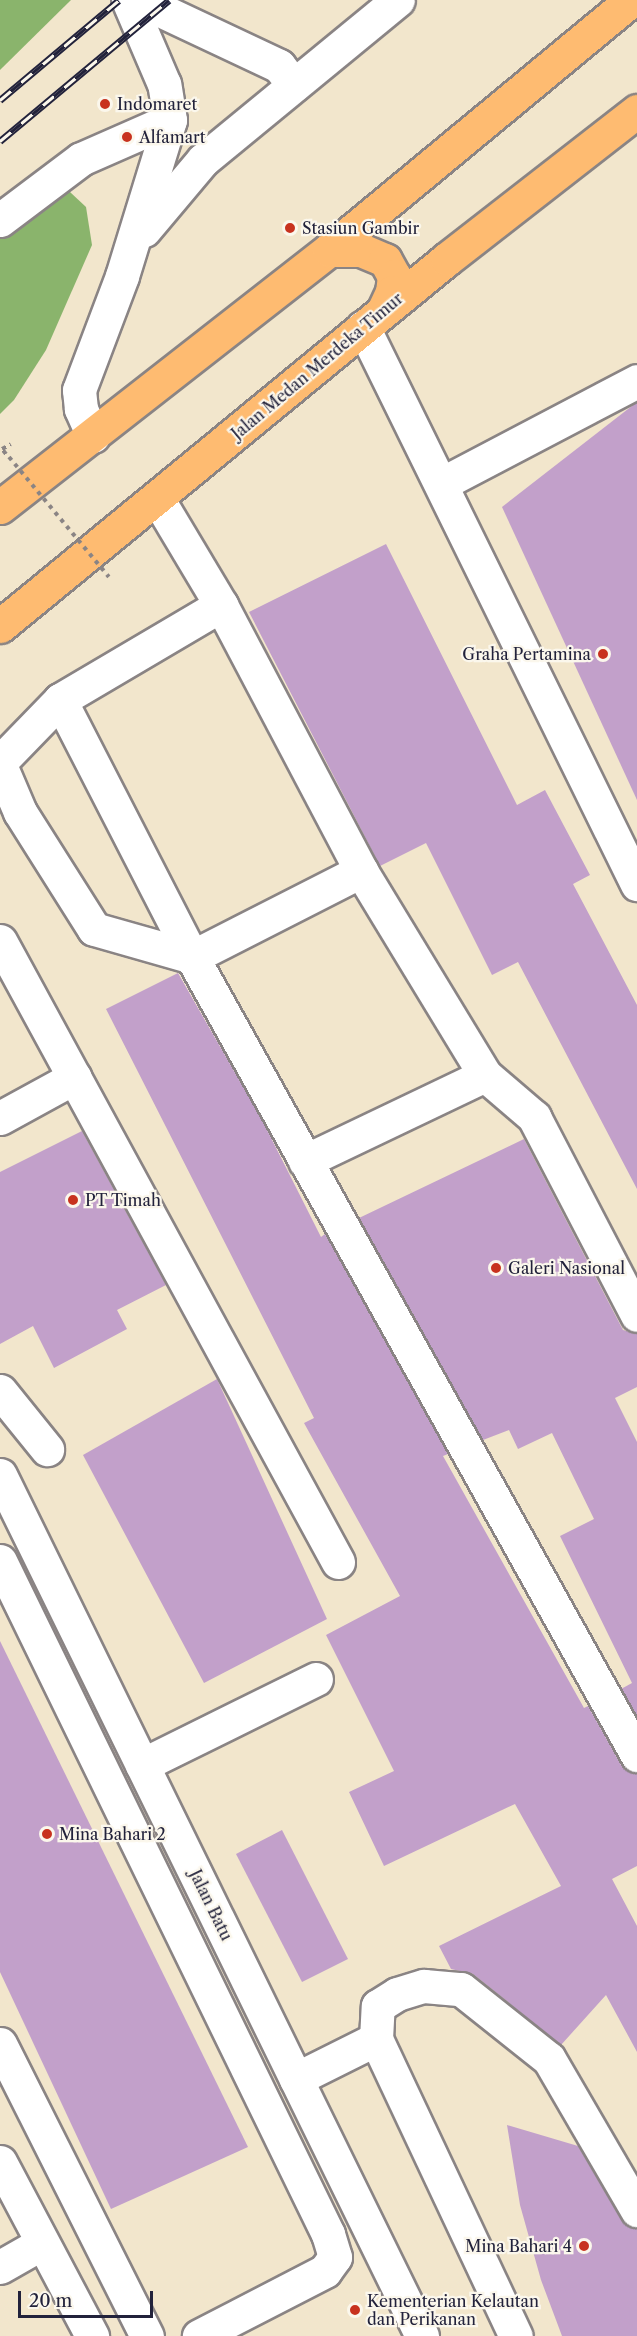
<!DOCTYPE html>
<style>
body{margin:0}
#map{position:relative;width:637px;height:2336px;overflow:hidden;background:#f2e6cc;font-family:"Libre Caslon Text",serif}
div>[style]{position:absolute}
.forest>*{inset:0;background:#8ab46c}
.building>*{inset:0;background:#c2a0ca}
.path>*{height:4px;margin-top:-2px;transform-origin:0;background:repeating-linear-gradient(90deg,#8a8484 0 4.5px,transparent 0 9px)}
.roads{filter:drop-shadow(2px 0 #8a8484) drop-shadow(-2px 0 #8a8484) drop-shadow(0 2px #8a8484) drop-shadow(0 -2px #8a8484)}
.minor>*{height:33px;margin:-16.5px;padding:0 16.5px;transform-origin:16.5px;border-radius:16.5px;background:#fff}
.major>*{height:33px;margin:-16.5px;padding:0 16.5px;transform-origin:16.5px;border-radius:16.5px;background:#febb71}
.rail>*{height:7px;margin-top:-3.5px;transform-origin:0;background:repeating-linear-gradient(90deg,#fbf7ec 0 14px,#22223b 0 28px);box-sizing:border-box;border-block:2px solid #22223b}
.path-bridge>*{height:4px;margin-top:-2px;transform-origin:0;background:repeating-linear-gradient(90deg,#8a8484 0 4.5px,transparent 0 9px)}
.dots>*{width:16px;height:16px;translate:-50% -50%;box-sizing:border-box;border:3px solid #fbf7ec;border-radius:50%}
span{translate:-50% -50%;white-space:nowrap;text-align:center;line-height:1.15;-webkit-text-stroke:4.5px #fbf7ec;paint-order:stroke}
.poi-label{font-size:16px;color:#22223b}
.left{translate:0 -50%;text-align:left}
.right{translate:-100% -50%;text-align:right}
.street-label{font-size:16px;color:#22223b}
.scale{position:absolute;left:18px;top:2291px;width:135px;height:27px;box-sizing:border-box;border:3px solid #22223b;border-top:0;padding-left:8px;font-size:18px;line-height:21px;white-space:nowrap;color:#22223b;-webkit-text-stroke:4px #fbf7ec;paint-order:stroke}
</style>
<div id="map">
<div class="forest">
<div style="clip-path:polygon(0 0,71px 0,0 70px)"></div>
<div style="clip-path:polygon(49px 192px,70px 192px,86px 207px,92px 245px,46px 350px,14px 400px,0 414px,0 231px)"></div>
</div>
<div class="building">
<div style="clip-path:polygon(637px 402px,637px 800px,502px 507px)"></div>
<div style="clip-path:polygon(386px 544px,517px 805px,545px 790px,590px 875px,573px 884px,637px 1005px,637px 1189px,518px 962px,492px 975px,426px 843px,380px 866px,249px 612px)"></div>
<div style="clip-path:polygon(178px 973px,262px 1120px,321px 1237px,325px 1234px,448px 1454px,443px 1456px,584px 1708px,588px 1706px,621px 1765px,637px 1774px,637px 1866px,612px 1879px,637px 1926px,637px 2052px,606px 1995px,561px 2045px,473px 1974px,451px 1969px,439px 1946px,561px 1886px,515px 1804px,384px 1866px,349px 1792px,394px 1771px,326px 1635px,400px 1596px,304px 1423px,314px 1418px,106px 1009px)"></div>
<div style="clip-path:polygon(82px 1131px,166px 1285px,117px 1310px,127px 1329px,54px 1368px,33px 1326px,0 1344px,0 1172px)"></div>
<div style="clip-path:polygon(524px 1139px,623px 1330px,637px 1334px,637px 1387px,615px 1398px,637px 1442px,637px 1716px,621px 1689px,632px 1683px,560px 1536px,594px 1519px,552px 1433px,518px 1449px,509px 1430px,483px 1440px,359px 1218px)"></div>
<div style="clip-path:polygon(217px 1379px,327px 1619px,204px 1683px,83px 1455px)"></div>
<div style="clip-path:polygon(0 1641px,248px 2147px,111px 2209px,0 1972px)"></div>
<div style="clip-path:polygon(282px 1830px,348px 1959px,302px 1982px,236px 1854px)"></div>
<div style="clip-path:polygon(507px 2125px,578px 2146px,621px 2219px,637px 2229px,637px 2336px,562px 2336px,541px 2280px,520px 2205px)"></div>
</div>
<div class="path">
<div style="left:6px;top:454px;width:6px;rotate:-129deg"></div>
<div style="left:2px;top:449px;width:10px;rotate:-29deg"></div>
</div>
<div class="roads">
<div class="minor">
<div style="left:139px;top:0;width:155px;rotate:25.2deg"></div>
<div style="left:279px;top:66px;width:24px;rotate:52deg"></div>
<div style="left:0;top:220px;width:101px;rotate:-37deg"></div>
<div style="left:81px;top:159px;width:97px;rotate:-23.7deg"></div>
<div style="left:144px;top:230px;width:92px;rotate:-49.9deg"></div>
<div style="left:203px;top:160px;width:252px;rotate:-39.4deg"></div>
<div style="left:363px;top:327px;width:621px;rotate:63.81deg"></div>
<div style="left:93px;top:436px;width:30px;rotate:-114deg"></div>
<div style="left:81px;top:409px;width:19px;rotate:-96deg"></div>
<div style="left:79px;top:390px;width:122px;rotate:-69.3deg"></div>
<div style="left:122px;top:276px;width:163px;rotate:-72.9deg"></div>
<div style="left:170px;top:120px;width:36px;rotate:-99deg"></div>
<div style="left:164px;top:84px;width:91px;rotate:-113.2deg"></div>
<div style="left:441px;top:484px;width:221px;rotate:-27.7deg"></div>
<div style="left:157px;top:498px;width:125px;rotate:59.1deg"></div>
<div style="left:221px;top:605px;width:301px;rotate:62.2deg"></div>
<div style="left:361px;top:871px;width:239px;rotate:58.7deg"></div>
<div style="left:485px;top:1075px;width:65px;rotate:40.6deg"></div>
<div style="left:534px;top:1117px;width:223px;rotate:62.5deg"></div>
<div style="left:60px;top:700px;width:289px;rotate:62.8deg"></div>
<div style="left:192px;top:957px;width:914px;rotate:60.85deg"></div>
<div style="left:0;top:762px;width:86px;rotate:-45.9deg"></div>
<div style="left:60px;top:700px;width:187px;rotate:-30.5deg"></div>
<div style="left:0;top:765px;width:51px;rotate:66.9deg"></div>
<div style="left:20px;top:812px;width:138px;rotate:57.7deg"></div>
<div style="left:94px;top:929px;width:102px;rotate:15.9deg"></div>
<div style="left:192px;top:957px;width:190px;rotate:-27deg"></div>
<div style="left:0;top:941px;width:707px;rotate:61.44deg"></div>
<div style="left:0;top:1118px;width:85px;rotate:-28.7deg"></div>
<div style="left:305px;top:1161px;width:199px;rotate:-25.5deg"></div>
<div style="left:0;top:1391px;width:75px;rotate:51deg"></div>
<div style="left:0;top:1475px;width:959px;rotate:63.89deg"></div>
<div style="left:0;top:1561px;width:749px;rotate:64.02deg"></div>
<div style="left:328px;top:2234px;width:24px;rotate:73deg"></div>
<div style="left:335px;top:2257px;width:17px;rotate:126deg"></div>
<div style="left:325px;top:2271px;width:142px;rotate:152.7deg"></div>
<div style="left:142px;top:1765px;width:194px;rotate:-26.3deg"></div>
<div style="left:376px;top:2039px;width:33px;rotate:-87deg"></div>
<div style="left:378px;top:2006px;width:22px;rotate:-32deg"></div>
<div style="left:397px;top:1994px;width:28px;rotate:-17deg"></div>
<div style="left:424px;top:1986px;width:37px;rotate:5deg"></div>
<div style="left:461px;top:1989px;width:112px;rotate:38.5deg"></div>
<div style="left:549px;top:2059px;width:175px;rotate:59.8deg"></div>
<div style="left:0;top:2044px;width:327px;rotate:63.3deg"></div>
<div style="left:296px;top:2079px;width:89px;rotate:-26.6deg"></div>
<div style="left:376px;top:2039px;width:328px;rotate:64.8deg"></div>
<div style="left:0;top:2162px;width:197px;rotate:62.1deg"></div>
<div style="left:0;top:2267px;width:48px;rotate:-29.7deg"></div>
</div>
<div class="major">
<div style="left:329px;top:250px;width:32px"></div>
<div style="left:361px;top:250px;width:26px;rotate:23deg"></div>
<div style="left:385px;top:260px;width:18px;rotate:61deg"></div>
<div style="left:394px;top:276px;width:16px;rotate:97deg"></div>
<div style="left:392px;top:292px;width:21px;rotate:115deg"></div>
<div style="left:0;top:507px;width:417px;rotate:-38deg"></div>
<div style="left:329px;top:250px;width:392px;rotate:-39.6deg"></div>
<div style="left:0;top:626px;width:578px;rotate:-39.39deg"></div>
<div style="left:447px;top:259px;width:241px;rotate:-37.9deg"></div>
</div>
</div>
<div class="rail">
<div style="left:0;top:100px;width:155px;rotate:-40deg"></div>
<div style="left:0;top:141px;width:220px;rotate:-39.8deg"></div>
</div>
<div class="path-bridge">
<div style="left:9px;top:457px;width:156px;rotate:50.2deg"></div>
</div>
<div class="dots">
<div style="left:105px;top:104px;background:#c8321e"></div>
<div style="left:127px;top:137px;background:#c8321e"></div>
<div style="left:290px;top:228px;background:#c8321e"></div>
<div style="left:603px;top:654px;background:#c8321e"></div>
<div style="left:73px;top:1200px;background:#c8321e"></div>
<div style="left:496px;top:1268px;background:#c8321e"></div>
<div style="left:47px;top:1834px;background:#c8321e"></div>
<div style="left:584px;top:2246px;background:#c8321e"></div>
<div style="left:355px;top:2310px;background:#c8321e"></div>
</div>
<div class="poi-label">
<span class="left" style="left:117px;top:104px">Indomaret</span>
<span class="left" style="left:139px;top:137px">Alfamart</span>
<span class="left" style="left:302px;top:228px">Stasiun Gambir</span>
<span class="right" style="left:591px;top:654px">Graha Pertamina</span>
<span class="left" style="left:85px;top:1200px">PT Timah</span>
<span class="left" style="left:508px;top:1268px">Galeri Nasional</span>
<span class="left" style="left:59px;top:1834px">Mina Bahari 2</span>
<span class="right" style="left:572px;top:2246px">Mina Bahari 4</span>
<span class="left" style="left:367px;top:2310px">Kementerian Kelautan<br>dan Perikanan</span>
</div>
<div class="street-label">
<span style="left:317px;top:366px;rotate:-40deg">Jalan Medan Merdeka Timur</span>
<span style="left:211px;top:1905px;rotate:64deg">Jalan Batu</span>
</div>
<div class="scale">20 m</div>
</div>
